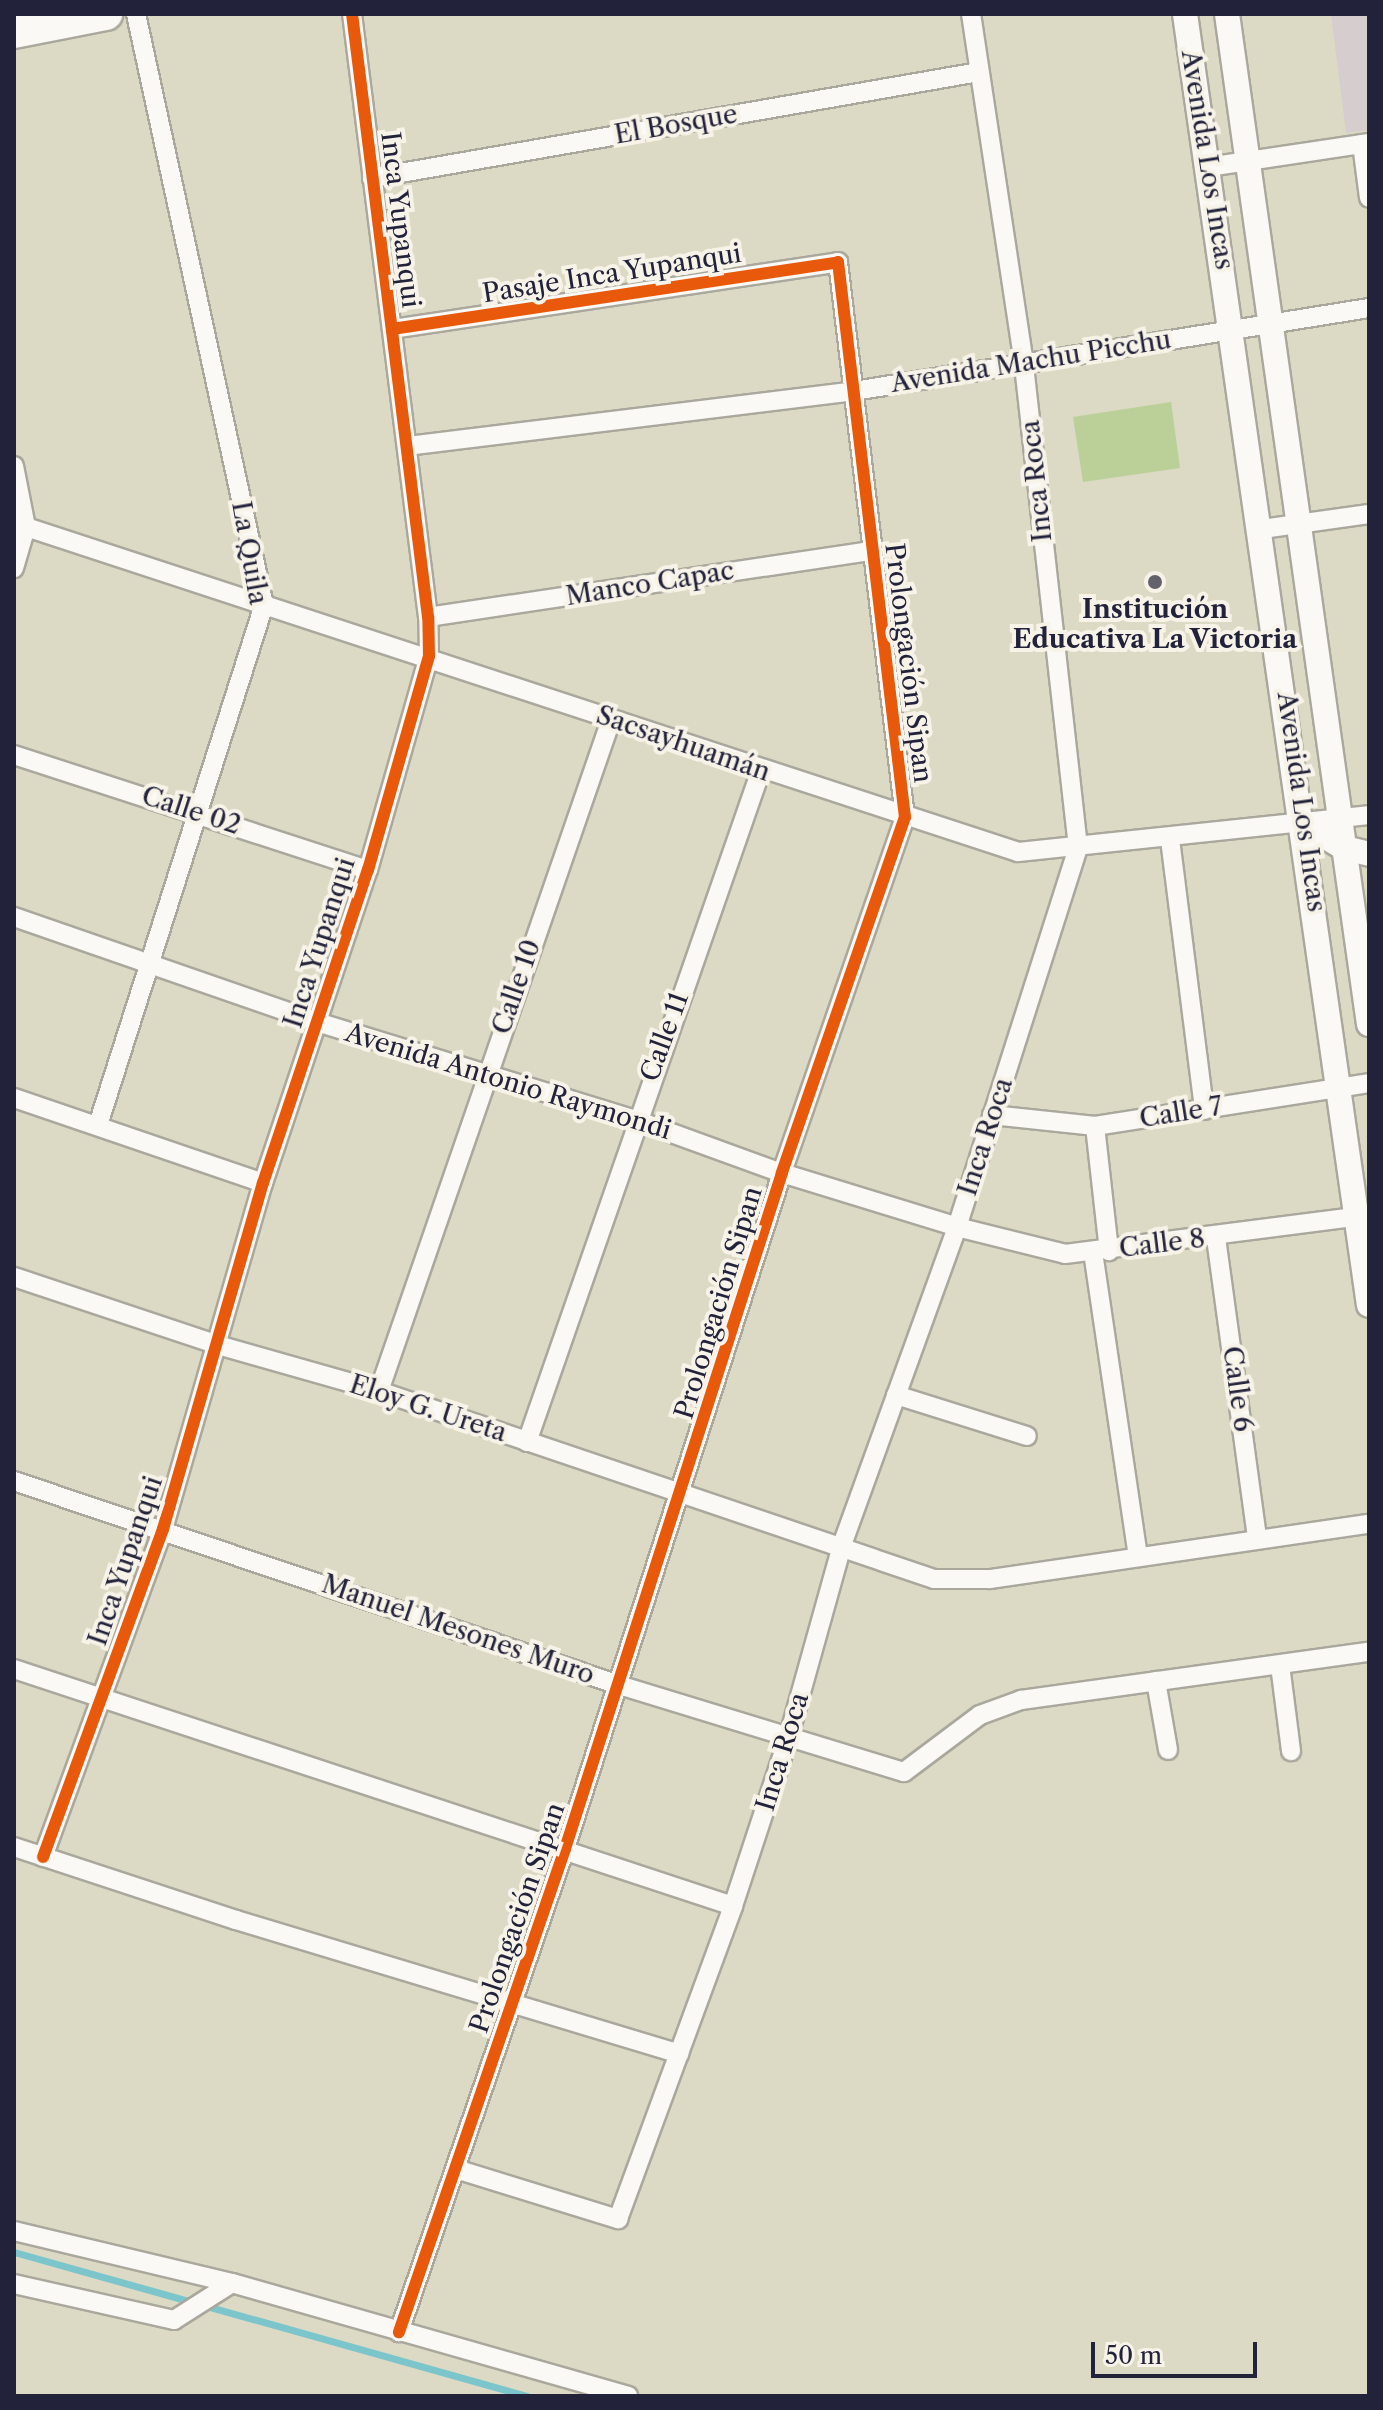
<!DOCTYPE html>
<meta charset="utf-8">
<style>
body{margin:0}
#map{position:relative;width:1383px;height:2410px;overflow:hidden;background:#dcd9c4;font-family:"Libre Caslon Text",serif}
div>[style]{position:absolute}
.green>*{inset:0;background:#bbd098}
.stream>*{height:7px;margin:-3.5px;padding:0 3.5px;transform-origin:3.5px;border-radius:3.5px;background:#7cc6cb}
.building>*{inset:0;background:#d6cdce}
.roads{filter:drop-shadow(2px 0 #aaa89d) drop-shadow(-2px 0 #aaa89d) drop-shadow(0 2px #aaa89d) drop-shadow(0 -2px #aaa89d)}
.minor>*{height:18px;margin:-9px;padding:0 9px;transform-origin:9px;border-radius:9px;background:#faf9f6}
.tertiary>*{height:24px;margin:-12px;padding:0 12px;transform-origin:12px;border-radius:12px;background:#faf9f6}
.trunk>*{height:32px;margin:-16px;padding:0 16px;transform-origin:16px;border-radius:16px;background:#faf9f6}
.cycleway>*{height:12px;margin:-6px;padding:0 6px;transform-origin:6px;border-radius:6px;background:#e8590c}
.dots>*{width:22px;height:22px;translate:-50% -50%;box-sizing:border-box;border:4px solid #f7f3e8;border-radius:50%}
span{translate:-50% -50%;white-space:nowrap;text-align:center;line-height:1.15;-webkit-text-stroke:8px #f7f3e8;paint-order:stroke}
.street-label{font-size:26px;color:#22223b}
.poi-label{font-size:26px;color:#22223b;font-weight:700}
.frame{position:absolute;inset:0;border:16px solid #22223b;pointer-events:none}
.scale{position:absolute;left:1091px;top:2342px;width:166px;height:36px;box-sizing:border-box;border:4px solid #22223b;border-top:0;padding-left:10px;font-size:24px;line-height:28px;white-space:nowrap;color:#22223b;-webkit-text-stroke:6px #f7f3e8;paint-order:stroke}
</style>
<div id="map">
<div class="green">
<div style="clip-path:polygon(1171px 402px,1180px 468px,1083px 482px,1073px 417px)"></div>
</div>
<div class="stream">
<div style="left:14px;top:2252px;width:533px;rotate:15.68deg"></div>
</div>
<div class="building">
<div style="clip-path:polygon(1331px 14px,1369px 14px,1369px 130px,1346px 133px)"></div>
</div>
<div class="roads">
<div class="minor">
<div style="left:1362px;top:144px;width:54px;rotate:82.6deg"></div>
<div style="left:1208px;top:167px;width:163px;rotate:-8.5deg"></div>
<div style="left:372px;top:178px;width:616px;rotate:-9.91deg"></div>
<div style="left:392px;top:329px;width:451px;rotate:-8.5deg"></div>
<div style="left:838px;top:262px;width:559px;rotate:83.12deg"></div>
<div style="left:905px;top:817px;width:377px;rotate:109.1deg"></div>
<div style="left:782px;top:1173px;width:710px;rotate:107.8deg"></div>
<div style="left:565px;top:1849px;width:511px;rotate:108.97deg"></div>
<div style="left:407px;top:446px;width:450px;rotate:-7deg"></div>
<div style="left:854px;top:391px;width:522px;rotate:-9.16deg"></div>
<div style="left:14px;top:466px;width:62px;rotate:78.9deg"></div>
<div style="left:26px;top:527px;width:43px;rotate:106.3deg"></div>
<div style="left:14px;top:523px;width:1057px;rotate:18.14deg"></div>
<div style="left:1018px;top:852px;width:353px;rotate:-6deg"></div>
<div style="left:1262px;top:529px;width:108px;rotate:-8deg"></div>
<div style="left:428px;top:617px;width:448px;rotate:-8.5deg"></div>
<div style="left:14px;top:755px;width:372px;rotate:18deg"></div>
<div style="left:1170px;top:839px;width:273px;rotate:82.8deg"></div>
<div style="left:14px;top:917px;width:321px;rotate:19.1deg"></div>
<div style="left:317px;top:1022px;width:334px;rotate:17.1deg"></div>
<div style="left:636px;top:1120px;width:155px;rotate:20deg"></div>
<div style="left:782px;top:1173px;width:183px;rotate:17.1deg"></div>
<div style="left:957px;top:1227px;width:111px;rotate:14deg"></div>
<div style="left:1065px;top:1254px;width:306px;rotate:-7.3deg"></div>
<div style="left:14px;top:1098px;width:263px;rotate:18.8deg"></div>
<div style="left:992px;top:1115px;width:104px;rotate:6.1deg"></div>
<div style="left:1095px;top:1126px;width:277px;rotate:-8.9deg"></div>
<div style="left:98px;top:1125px;width:546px;rotate:-72.3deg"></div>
<div style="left:264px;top:605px;width:605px;rotate:-102.22deg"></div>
<div style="left:1095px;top:1126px;width:126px;rotate:83.6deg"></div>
<div style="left:1216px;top:1238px;width:304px;rotate:82.2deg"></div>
<div style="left:1093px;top:1252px;width:308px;rotate:81.6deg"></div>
<div style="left:14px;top:1277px;width:215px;rotate:18.4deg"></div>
<div style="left:218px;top:1345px;width:167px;rotate:15.9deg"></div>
<div style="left:379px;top:1391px;width:586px;rotate:18.71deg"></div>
<div style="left:934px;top:1579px;width:56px"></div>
<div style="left:990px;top:1579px;width:383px;rotate:-8.3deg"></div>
<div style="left:379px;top:1391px;width:710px;rotate:-70.93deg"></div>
<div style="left:896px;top:1395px;width:137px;rotate:17.4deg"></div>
<div style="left:527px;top:1442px;width:712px;rotate:-70.8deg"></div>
<div style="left:14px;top:1481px;width:638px;rotate:18.63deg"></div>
<div style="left:619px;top:1685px;width:298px;rotate:17deg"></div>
<div style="left:904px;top:1772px;width:95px;rotate:-36.9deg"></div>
<div style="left:980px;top:1715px;width:44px;rotate:-20.1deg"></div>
<div style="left:1021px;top:1700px;width:351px;rotate:-7.9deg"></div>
<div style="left:1280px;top:1665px;width:87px;rotate:82.7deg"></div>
<div style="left:14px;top:1669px;width:757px;rotate:18.24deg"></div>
<div style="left:1156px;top:1681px;width:70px;rotate:80.1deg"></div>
<div style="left:14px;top:1847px;width:234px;rotate:18.2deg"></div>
<div style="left:236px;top:1920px;width:463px;rotate:16.8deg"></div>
<div style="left:43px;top:1857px;width:349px;rotate:-69.9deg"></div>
<div style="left:163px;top:1529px;width:360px;rotate:-73.9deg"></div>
<div style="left:263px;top:1183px;width:330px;rotate:-71.5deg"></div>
<div style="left:368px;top:870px;width:223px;rotate:-74.1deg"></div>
<div style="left:429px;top:656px;width:39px;rotate:-91deg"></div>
<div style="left:428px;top:617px;width:608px;rotate:-97.18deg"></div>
<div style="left:456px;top:2169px;width:170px;rotate:17.2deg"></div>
<div style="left:618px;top:2219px;width:333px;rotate:-69.8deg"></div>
<div style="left:733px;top:1906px;width:176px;rotate:-71.8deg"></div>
<div style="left:788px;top:1739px;width:201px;rotate:-74.4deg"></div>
<div style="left:842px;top:1545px;width:338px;rotate:-70.1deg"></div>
<div style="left:957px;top:1227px;width:399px;rotate:-72.3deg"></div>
<div style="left:1078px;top:847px;width:486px;rotate:-96.4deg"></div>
<div style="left:1024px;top:364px;width:354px;rotate:-98.6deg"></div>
<div style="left:14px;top:2231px;width:224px;rotate:13.4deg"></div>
<div style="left:232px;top:2283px;width:412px;rotate:15.9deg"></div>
<div style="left:14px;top:2284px;width:164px;rotate:12.7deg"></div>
<div style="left:174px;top:2320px;width:69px;rotate:-32.5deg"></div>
</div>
<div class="tertiary">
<div style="left:1185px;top:14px;width:1304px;rotate:81.89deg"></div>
<div style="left:1227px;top:14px;width:1020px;rotate:82deg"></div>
<div style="left:1304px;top:824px;width:47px;rotate:31deg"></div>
<div style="left:1344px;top:848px;width:26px;rotate:13deg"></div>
</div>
<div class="trunk">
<div style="left:14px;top:32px;width:94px;rotate:-11.1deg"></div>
</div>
</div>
<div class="cycleway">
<div style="left:392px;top:329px;width:451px;rotate:-8.5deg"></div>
<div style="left:838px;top:262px;width:559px;rotate:83.12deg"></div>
<div style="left:905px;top:817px;width:377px;rotate:109.1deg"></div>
<div style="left:782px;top:1173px;width:710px;rotate:107.8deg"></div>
<div style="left:565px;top:1849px;width:511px;rotate:108.97deg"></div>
<div style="left:43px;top:1857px;width:349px;rotate:-69.9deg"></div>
<div style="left:163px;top:1529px;width:360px;rotate:-73.9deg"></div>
<div style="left:263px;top:1183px;width:330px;rotate:-71.5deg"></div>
<div style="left:368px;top:870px;width:223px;rotate:-74.1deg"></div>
<div style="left:429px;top:656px;width:39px;rotate:-91deg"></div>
<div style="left:428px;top:617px;width:608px;rotate:-97.18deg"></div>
</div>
<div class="dots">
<div style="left:1155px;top:582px;background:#63626b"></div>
</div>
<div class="street-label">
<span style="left:676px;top:125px;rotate:-10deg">El Bosque</span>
<span style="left:1207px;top:160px;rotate:81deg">Avenida Los Incas</span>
<span style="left:400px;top:220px;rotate:83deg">Inca Yupanqui</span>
<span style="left:612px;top:274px;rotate:-9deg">Pasaje Inca Yupanqui</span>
<span style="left:1031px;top:362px;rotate:-9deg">Avenida Machu Picchu</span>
<span style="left:1037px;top:481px;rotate:-96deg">Inca Roca</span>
<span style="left:249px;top:553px;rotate:80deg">La Quila</span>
<span style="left:650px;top:584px;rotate:-9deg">Manco Capac</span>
<span style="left:908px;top:663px;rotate:83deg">Prolongación Sipan</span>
<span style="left:683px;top:744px;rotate:19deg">Sacsayhuamán</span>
<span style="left:1301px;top:802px;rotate:82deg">Avenida Los Incas</span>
<span style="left:191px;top:811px;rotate:18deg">Calle 02</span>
<span style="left:320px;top:943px;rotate:-72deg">Inca Yupanqui</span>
<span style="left:517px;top:987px;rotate:-71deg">Calle 10</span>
<span style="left:665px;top:1037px;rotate:-70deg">Calle 11</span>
<span style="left:508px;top:1082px;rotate:17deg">Avenida Antonio Raymondi</span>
<span style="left:1181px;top:1113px;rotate:-9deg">Calle 7</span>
<span style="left:986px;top:1137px;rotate:-72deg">Inca Roca</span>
<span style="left:1162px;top:1244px;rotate:-7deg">Calle 8</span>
<span style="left:719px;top:1303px;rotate:-73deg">Prolongación Sipan</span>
<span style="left:1237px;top:1389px;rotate:82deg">Calle 6</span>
<span style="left:428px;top:1409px;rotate:18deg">Eloy G. Ureta</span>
<span style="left:126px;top:1561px;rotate:-71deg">Inca Yupanqui</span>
<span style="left:458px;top:1630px;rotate:19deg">Manuel Mesones Muro</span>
<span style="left:783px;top:1752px;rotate:-73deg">Inca Roca</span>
<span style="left:518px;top:1918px;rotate:-71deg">Prolongación Sipan</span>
</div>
<div class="poi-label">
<span style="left:1155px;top:625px">Institución<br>Educativa La Victoria</span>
</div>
<div class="frame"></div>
<div class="scale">50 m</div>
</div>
